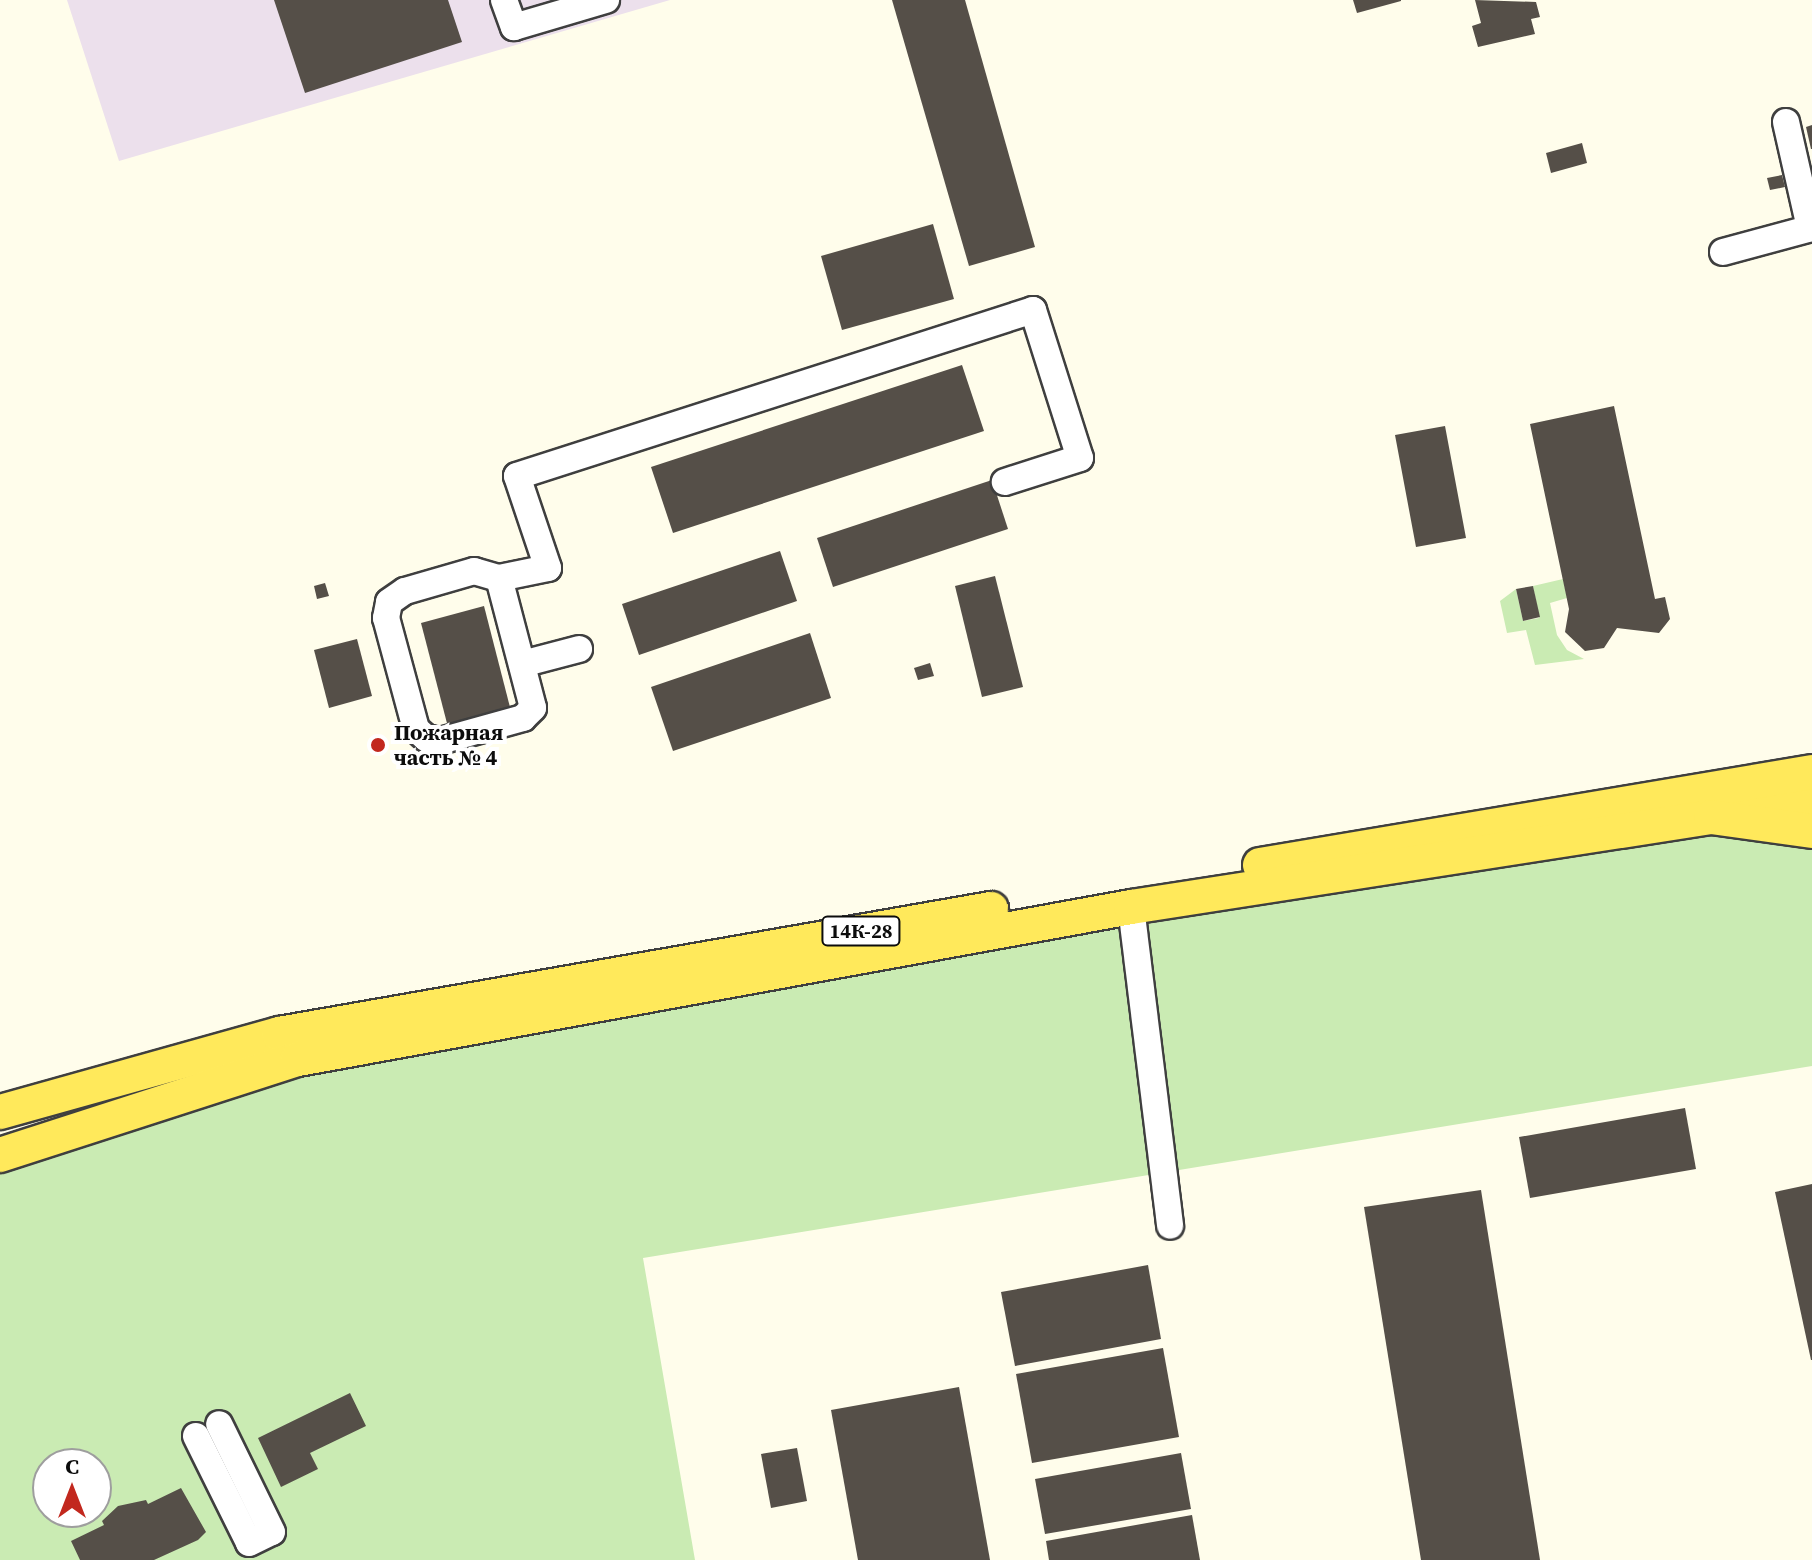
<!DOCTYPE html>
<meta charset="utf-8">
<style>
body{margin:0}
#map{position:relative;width:1812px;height:1560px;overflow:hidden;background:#fffdeb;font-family:"Source Serif 4",serif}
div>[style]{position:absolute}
.industrial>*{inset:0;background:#ece0ec}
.green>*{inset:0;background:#caebb3}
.building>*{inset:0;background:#554f48}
.roads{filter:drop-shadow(2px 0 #3f3f3f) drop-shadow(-2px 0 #3f3f3f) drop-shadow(0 2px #3f3f3f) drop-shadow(0 -2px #3f3f3f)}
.minor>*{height:26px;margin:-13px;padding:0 13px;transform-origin:13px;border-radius:13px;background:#fff}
.major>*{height:34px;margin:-17px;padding:0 17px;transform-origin:17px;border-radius:17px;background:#ffe95b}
.dots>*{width:22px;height:22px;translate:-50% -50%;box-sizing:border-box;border:4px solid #fff;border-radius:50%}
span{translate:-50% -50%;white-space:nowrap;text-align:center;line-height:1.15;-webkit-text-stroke:8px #fff;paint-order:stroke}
.shield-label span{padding:2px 6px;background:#fff;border:2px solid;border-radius:6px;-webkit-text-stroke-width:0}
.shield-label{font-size:20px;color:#0c0c0c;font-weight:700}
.poi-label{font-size:22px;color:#0c0c0c;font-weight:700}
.left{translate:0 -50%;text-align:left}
.north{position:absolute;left:32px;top:1448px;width:80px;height:80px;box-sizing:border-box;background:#fff;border:2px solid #9e9e9e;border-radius:50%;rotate:0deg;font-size:22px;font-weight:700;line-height:32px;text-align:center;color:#0c0c0c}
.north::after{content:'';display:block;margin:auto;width:28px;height:36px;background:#c2281e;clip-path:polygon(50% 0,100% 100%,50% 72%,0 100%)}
</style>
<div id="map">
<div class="industrial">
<div style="clip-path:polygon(67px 0,670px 0,119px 161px)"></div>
</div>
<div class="green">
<div style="clip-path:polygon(1563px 579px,1567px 598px,1550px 603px,1557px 635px,1567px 650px,1584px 659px,1535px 665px,1526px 630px,1507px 633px,1500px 601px,1516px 589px,1523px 621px,1539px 618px,1533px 586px)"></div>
<div style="clip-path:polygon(evenodd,1724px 827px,1812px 841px,1812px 1066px,643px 1258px,695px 1560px,0 1560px,0 1168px,320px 1063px,1724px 827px,48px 1464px,96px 1464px,96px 1512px,48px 1512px,48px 1464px)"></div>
</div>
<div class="building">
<div style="clip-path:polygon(274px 0,448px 0,462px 42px,305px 93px)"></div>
<div style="clip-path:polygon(892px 0,965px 0,1035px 247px,969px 266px)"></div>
<div style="clip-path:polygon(1353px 0,1401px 0,1401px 1px,1357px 13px)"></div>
<div style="clip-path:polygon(1475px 0,1536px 2px,1540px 17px,1531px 19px,1535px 34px,1478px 47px,1472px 26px,1481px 23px)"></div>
<div style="clip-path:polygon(1812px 125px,1812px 149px,1811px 149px,1806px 127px)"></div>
<div style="clip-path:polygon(1582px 143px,1587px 163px,1551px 173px,1546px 153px)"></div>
<div style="clip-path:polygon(1782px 175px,1785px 187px,1770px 190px,1767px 178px)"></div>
<div style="clip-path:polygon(933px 224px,954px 299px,842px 330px,821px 256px)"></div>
<div style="clip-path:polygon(962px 365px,984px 431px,673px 533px,651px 467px)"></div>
<div style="clip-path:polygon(1614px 406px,1655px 599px,1665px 597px,1670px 619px,1659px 633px,1617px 628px,1604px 648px,1585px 651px,1565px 632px,1569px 609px,1530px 424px)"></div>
<div style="clip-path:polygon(1445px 426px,1466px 538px,1416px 547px,1395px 435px)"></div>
<div style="clip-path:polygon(992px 480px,1008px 529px,833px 587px,817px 538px)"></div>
<div style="clip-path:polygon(780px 551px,797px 601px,639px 655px,622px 604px)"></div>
<div style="clip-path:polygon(995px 576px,1023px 687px,982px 697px,955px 586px)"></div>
<div style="clip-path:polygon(325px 583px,329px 596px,317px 599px,314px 586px)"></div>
<div style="clip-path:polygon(1533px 586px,1540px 617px,1523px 621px,1516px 589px)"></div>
<div style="clip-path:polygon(484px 606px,512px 715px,449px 731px,421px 623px)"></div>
<div style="clip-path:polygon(810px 633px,831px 698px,673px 751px,651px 687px)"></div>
<div style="clip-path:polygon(357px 639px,372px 696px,329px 708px,314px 650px)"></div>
<div style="clip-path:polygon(930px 663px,934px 676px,918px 680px,914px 668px)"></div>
<div style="clip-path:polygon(1685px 1108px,1696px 1169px,1530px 1198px,1519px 1137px)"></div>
<div style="clip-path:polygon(1812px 1184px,1812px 1360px,1811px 1360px,1775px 1192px)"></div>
<div style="clip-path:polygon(1481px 1190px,1540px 1560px,1421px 1560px,1364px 1207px)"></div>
<div style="clip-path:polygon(1148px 1265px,1161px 1339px,1015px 1366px,1001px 1292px)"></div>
<div style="clip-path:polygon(1163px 1348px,1179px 1437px,1032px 1463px,1016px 1374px)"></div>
<div style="clip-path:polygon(959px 1387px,990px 1560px,858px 1560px,831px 1410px)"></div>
<div style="clip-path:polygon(350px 1393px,366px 1426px,310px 1453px,318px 1469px,281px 1487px,258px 1438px)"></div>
<div style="clip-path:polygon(797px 1448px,807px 1501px,771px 1508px,761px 1454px)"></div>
<div style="clip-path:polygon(1181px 1453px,1191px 1509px,1045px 1534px,1035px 1479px)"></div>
<div style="clip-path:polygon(181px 1488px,206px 1532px,198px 1540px,154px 1560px,80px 1560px,71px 1541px,104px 1525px,102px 1521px,118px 1506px,146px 1500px,148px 1504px)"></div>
<div style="clip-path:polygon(1192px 1515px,1200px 1560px,1049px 1560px,1046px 1541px)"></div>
</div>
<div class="roads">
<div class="minor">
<div style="left:504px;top:0;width:29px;rotate:70deg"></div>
<div style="left:514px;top:27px;width:96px;rotate:-16.4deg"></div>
<div style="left:1786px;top:122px;width:109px;rotate:77.2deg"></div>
<div style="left:1723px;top:252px;width:92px;rotate:-15.1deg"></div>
<div style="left:499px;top:578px;width:134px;rotate:75.3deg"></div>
<div style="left:533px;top:708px;width:14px;rotate:135deg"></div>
<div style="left:523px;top:718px;width:86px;rotate:164.5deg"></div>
<div style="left:440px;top:741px;width:14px;rotate:-168deg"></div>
<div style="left:426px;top:738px;width:13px;rotate:-138deg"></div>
<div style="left:416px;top:729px;width:115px;rotate:-105.1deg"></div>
<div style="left:386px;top:618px;width:16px;rotate:-79deg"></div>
<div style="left:389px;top:602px;width:19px;rotate:-35deg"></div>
<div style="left:405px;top:591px;width:72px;rotate:-16.2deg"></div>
<div style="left:474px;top:571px;width:26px;rotate:16deg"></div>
<div style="left:499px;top:578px;width:50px;rotate:-11.5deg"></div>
<div style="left:548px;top:568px;width:97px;rotate:-108.6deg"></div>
<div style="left:517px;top:476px;width:542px;rotate:-17.83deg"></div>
<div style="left:1033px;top:310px;width:155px;rotate:72.4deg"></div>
<div style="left:1080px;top:458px;width:79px;rotate:162.3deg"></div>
<div style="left:522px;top:664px;width:59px;rotate:-14.7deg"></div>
<div style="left:1131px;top:907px;width:321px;rotate:83deg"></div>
<div style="left:196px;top:1436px;width:119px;rotate:63.6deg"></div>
<div style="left:249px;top:1543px;width:25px;rotate:-26deg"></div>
<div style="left:272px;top:1532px;width:120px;rotate:-116.1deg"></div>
</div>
<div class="major">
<div style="left:1743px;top:812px;width:70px;rotate:-10.7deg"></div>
<div style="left:1260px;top:865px;width:560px;rotate:-9.56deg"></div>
<div style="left:0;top:1112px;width:290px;rotate:-15.6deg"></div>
<div style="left:279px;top:1034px;width:723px;rotate:-9.96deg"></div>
<div style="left:0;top:1155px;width:313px;rotate:-17.9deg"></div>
<div style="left:298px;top:1059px;width:847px;rotate:-10.34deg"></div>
<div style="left:1131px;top:907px;width:587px;rotate:-8.82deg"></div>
<div style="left:1711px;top:817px;width:102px;rotate:7.9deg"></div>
</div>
</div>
<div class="dots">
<div style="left:378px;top:745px;background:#c2281e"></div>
</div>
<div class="shield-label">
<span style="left:861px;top:931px">14К-28</span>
</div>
<div class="poi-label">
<span class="left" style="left:394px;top:745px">Пожарная<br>часть № 4</span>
</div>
<div class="north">С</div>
</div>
